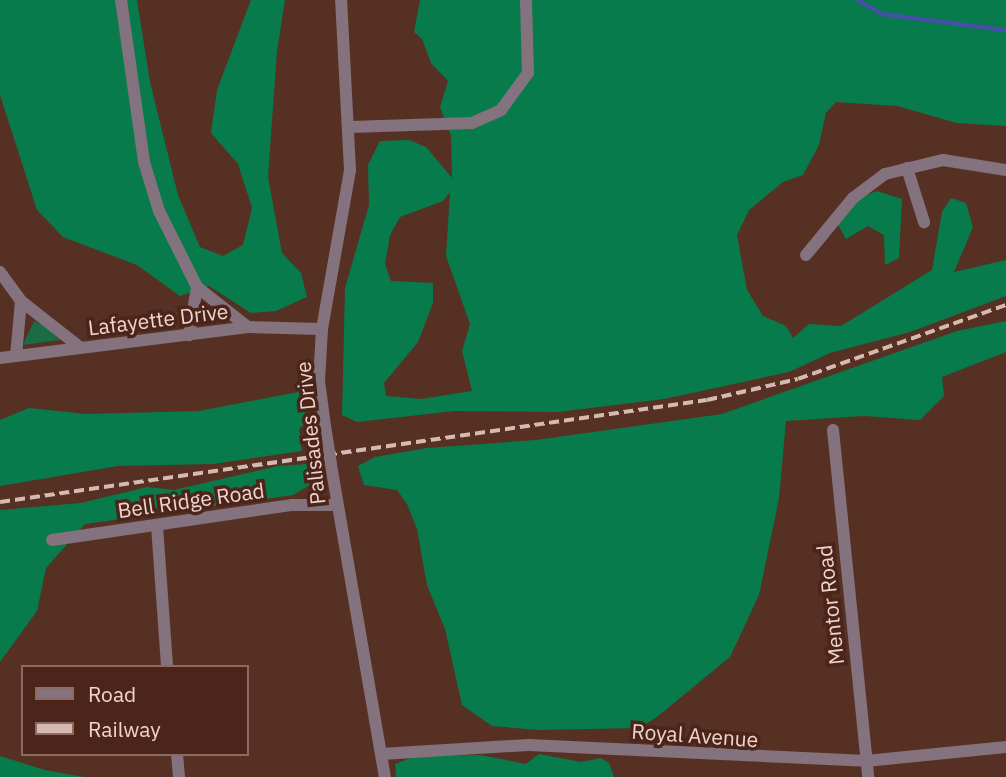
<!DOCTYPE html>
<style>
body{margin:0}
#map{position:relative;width:1006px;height:777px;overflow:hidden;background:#573024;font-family:"IBM Plex Sans",sans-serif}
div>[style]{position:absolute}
.green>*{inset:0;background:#196c44}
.forest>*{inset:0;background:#077b4b}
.stream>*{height:3.5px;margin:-1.75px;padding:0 1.75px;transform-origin:1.75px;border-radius:1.75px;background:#4a4dad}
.minor>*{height:12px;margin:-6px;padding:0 6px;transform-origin:6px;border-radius:6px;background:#84727e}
.rail>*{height:3.5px;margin-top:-1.75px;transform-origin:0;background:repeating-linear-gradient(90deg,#d6bab2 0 10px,transparent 0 15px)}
.minor-bridge>*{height:12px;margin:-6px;padding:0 6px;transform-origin:6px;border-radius:6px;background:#84727e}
span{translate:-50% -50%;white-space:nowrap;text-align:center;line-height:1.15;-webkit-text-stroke:7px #4c251a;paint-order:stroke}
.street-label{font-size:21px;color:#efd5ce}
.legend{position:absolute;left:21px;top:665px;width:228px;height:91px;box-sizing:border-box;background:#4c251a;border:2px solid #8d6b62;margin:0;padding:9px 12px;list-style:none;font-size:21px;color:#efd5ce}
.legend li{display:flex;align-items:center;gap:14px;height:35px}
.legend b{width:35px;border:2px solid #8d6b62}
</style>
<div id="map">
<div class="green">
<div style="clip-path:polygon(208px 309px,219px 317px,220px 320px,200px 323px)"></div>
<div style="clip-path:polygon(34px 321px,47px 327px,60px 340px,23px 345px)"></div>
</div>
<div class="forest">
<div style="clip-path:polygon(0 0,137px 0,150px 82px,178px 195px,200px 247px,223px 256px,243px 245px,252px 208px,238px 164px,211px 133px,217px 90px,251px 0,285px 0,277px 51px,268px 177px,282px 253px,301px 273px,307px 297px,276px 311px,251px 313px,209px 286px,180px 296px,137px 265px,63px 237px,37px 210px,0 95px)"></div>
<div style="clip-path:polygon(evenodd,420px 0,1006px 0,1006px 126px,957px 123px,897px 106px,836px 102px,826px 113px,819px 145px,803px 175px,783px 182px,749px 210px,737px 235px,747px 290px,763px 316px,786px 326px,793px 338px,809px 324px,841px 326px,932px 270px,942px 212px,951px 198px,966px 203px,973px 227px,954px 272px,1006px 260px,1006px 296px,910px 332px,830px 353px,789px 372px,664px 399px,558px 412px,454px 411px,357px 422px,342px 415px,345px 288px,369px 205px,368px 165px,380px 141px,409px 140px,426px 147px,452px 178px,451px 136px,440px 107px,448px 81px,431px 63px,422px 39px,414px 32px,420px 0,450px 192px,446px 256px,470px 324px,462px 351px,472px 391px,421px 399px,386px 396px,384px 383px,418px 342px,433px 303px,433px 283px,391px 281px,385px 264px,390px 235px,400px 217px,443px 201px,450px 192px)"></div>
<div style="clip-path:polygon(877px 191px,902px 199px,899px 258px,885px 265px,884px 235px,868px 226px,846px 239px,838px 225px,853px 200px)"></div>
<div style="clip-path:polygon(1006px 321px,1006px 352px,942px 377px,944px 396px,920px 420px,864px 416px,786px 421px,779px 498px,759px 595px,730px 657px,657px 717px,639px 728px,538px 730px,492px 726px,462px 705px,445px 629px,427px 585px,417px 529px,407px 504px,397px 490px,364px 485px,358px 466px,375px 457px,427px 448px,536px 440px,722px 414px,957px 331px)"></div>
<div style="clip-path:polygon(298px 392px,304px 397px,309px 419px,299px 429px,302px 451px,213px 464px,118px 466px,0 486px,0 420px,29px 408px,86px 414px,199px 411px)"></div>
<div style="clip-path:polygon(307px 464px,316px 472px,315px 482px,293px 495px,85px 524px,46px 568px,37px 611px,0 662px,0 510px,81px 503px,147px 487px,174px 490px,278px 466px)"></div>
<div style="clip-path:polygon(539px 754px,581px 762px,601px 758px,609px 763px,614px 777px,396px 777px,395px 764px,416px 756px,481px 755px,526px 764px)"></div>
<div style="clip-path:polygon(0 756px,45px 770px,84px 777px,0 777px)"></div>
</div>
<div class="stream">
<div style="left:858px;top:0;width:28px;rotate:30deg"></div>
<div style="left:882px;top:14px;width:125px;rotate:7.4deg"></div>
</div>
<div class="minor">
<div style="left:121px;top:0;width:164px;rotate:81.9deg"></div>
<div style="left:144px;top:162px;width:51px;rotate:73deg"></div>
<div style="left:159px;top:211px;width:85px;rotate:63.4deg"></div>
<div style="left:197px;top:287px;width:49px;rotate:99.5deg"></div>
<div style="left:351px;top:127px;width:121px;rotate:-1.9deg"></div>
<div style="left:472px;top:123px;width:32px;rotate:-24deg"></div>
<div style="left:501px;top:110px;width:46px;rotate:-53.9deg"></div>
<div style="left:528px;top:73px;width:73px;rotate:-91.6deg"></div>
<div style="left:907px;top:168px;width:57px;rotate:72.5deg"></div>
<div style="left:806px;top:255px;width:74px;rotate:-50.5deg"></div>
<div style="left:853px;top:198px;width:40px;rotate:-37deg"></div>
<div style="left:885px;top:174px;width:60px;rotate:-13.6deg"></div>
<div style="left:943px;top:160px;width:64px;rotate:9deg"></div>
<div style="left:0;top:272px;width:36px;rotate:54deg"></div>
<div style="left:21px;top:301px;width:55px;rotate:95.2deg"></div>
<div style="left:197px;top:287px;width:65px;rotate:38.1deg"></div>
<div style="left:21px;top:301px;width:76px;rotate:38.1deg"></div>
<div style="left:0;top:358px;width:250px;rotate:-7.1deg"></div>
<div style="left:248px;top:327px;width:74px;rotate:1.5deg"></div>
<div style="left:325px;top:426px;width:45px;rotate:-97.6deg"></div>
<div style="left:319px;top:381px;width:52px;rotate:-86.7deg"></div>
<div style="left:322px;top:329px;width:161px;rotate:-80deg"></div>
<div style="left:350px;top:170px;width:170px;rotate:-93deg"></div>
<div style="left:833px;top:430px;width:349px;rotate:84.2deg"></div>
<div style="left:331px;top:465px;width:317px;rotate:80.2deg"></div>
<div style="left:157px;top:526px;width:141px;rotate:85.9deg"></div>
<div style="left:52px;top:540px;width:243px;rotate:-8.3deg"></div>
<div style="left:292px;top:505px;width:45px"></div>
<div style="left:177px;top:754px;width:23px;rotate:85deg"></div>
<div style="left:381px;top:754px;width:148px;rotate:-3.5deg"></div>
<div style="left:529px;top:745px;width:337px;rotate:2.7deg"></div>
<div style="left:866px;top:761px;width:141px;rotate:-5.7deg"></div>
</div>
<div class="rail">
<div style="left:0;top:502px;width:714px;rotate:-8.21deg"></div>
<div style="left:707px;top:400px;width:93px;rotate:-13deg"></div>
<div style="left:798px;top:379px;width:221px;rotate:-19.6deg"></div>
</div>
<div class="minor-bridge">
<div style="left:325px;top:426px;width:39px;rotate:81deg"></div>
</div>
<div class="street-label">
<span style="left:158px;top:319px;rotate:-7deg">Lafayette Drive</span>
<span style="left:310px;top:433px;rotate:-96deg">Palisades Drive</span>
<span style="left:191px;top:500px;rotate:-8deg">Bell Ridge Road</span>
<span style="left:830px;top:605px;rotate:-96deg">Mentor Road</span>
<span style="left:695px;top:735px;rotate:4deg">Royal Avenue</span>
</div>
<ul class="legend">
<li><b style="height:9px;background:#84727e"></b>Road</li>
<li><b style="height:9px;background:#d6bab2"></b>Railway</li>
</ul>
</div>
